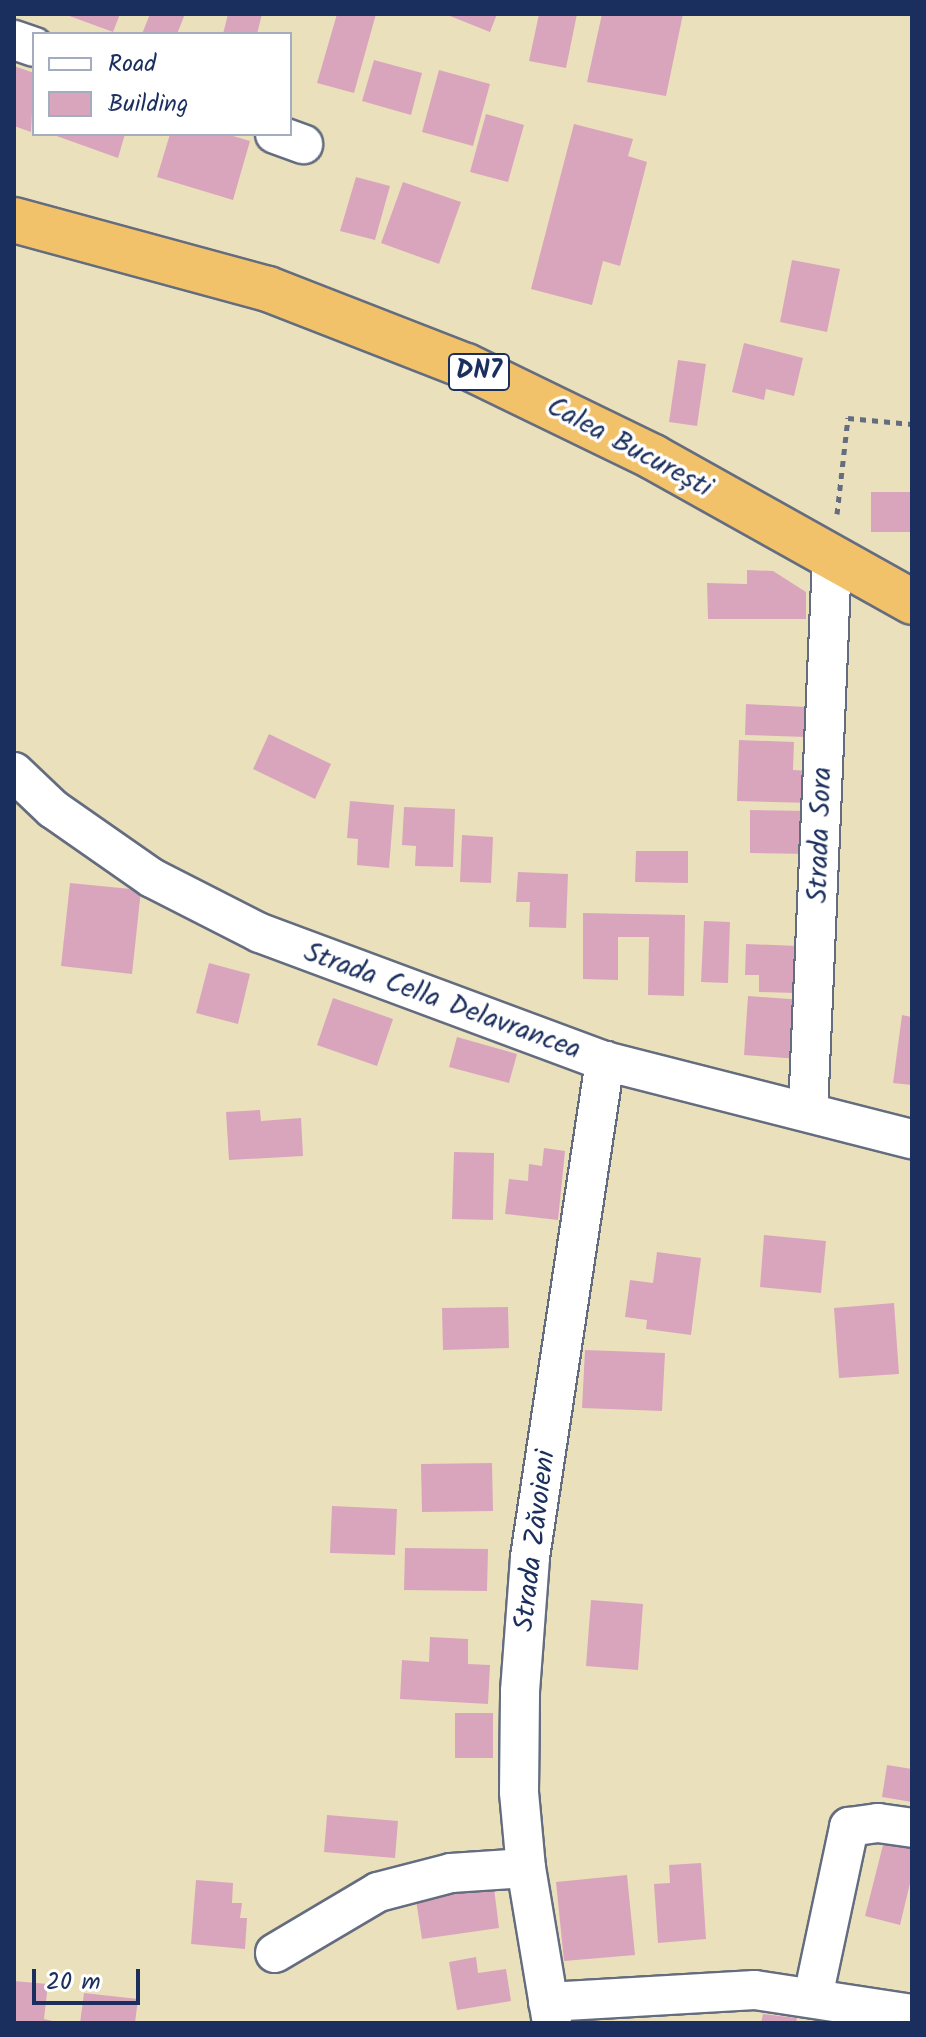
<!DOCTYPE html>
<meta charset="utf-8">
<style>
body{margin:0}
#map{position:relative;width:926px;height:2037px;overflow:hidden;background:#ebe0bc;font-family:Kalam,sans-serif}
div>[style]{position:absolute}
.building>*{inset:0;background:#d9a5bd}
.path>*{height:5px;margin-top:-2.5px;transform-origin:0;background:repeating-linear-gradient(90deg,#646d7f 0 6px,transparent 0 12px)}
.roads{filter:drop-shadow(2px 0 #646d7f) drop-shadow(-2px 0 #646d7f) drop-shadow(0 2px #646d7f) drop-shadow(0 -2px #646d7f)}
.street>*{height:38px;margin:-19px;padding:0 19px;transform-origin:19px;border-radius:19px;background:#fff}
.highway>*{height:44px;margin:-22px;padding:0 22px;transform-origin:22px;border-radius:22px;background:#f2c26a}
span{translate:-50% -50%;white-space:nowrap;text-align:center;line-height:1.15;-webkit-text-stroke:7px #fff;paint-order:stroke}
.shield-label span{padding:2px 6px;background:#fff;border:2px solid;border-radius:6px;-webkit-text-stroke-width:0}
.shield-label{font-size:26px;color:#1b2f5e;font-weight:700}
.street-label{font-size:28px;color:#1b2f5e}
.frame{position:absolute;inset:0;border:16px solid #1b2f5e;pointer-events:none}
.legend{position:absolute;left:32px;top:32px;width:260px;height:104px;box-sizing:border-box;background:#fff;border:2px solid #a4acbf;margin:0;padding:10px 14px;list-style:none;font-size:24px;color:#1b2f5e}
.legend li{display:flex;align-items:center;gap:16px;height:40px}
.legend b{width:40px;border:2px solid #a4acbf}
.scale{position:absolute;left:32px;top:1969px;width:108px;height:36px;box-sizing:border-box;border:4px solid #1b2f5e;border-top:0;padding-left:10px;font-size:24px;line-height:28px;white-space:nowrap;color:#1b2f5e;-webkit-text-stroke:6px #fff;paint-order:stroke}
</style>
<div id="map">
<div class="building">
<div style="clip-path:polygon(64px 14px,120px 14px,113px 32px)"></div>
<div style="clip-path:polygon(150px 14px,185px 14px,177px 34px,142px 34px)"></div>
<div style="clip-path:polygon(228px 14px,262px 14px,257px 34px,223px 34px)"></div>
<div style="clip-path:polygon(337px 14px,376px 14px,354px 93px,317px 83px)"></div>
<div style="clip-path:polygon(445px 14px,497px 14px,490px 32px)"></div>
<div style="clip-path:polygon(539px 14px,577px 14px,566px 68px,529px 61px)"></div>
<div style="clip-path:polygon(602px 14px,683px 14px,666px 96px,587px 82px)"></div>
<div style="clip-path:polygon(374px 60px,422px 73px,411px 115px,362px 101px)"></div>
<div style="clip-path:polygon(14px 66px,34px 73px,31px 132px,14px 126px)"></div>
<div style="clip-path:polygon(439px 70px,490px 84px,473px 146px,422px 132px)"></div>
<div style="clip-path:polygon(486px 114px,524px 125px,508px 182px,470px 172px)"></div>
<div style="clip-path:polygon(574px 124px,633px 139px,628px 156px,647px 162px,620px 266px,603px 261px,592px 305px,531px 289px)"></div>
<div style="clip-path:polygon(51px 134px,125px 134px,118px 158px)"></div>
<div style="clip-path:polygon(170px 134px,226px 134px,250px 141px,233px 200px,157px 177px)"></div>
<div style="clip-path:polygon(356px 177px,390px 186px,375px 240px,340px 231px)"></div>
<div style="clip-path:polygon(403px 182px,461px 202px,439px 264px,381px 243px)"></div>
<div style="clip-path:polygon(792px 260px,840px 269px,827px 332px,780px 322px)"></div>
<div style="clip-path:polygon(744px 343px,803px 358px,794px 396px,766px 389px,764px 400px,732px 392px)"></div>
<div style="clip-path:polygon(678px 360px,706px 364px,697px 426px,669px 422px)"></div>
<div style="clip-path:polygon(871px 492px,912px 492px,912px 532px,871px 532px)"></div>
<div style="clip-path:polygon(747px 570px,773px 571px,806px 592px,806px 619px,708px 619px,707px 583px,747px 584px)"></div>
<div style="clip-path:polygon(746px 704px,807px 707px,806px 737px,745px 735px)"></div>
<div style="clip-path:polygon(269px 734px,331px 764px,315px 799px,253px 769px)"></div>
<div style="clip-path:polygon(739px 740px,794px 742px,793px 770px,813px 771px,813px 803px,737px 801px)"></div>
<div style="clip-path:polygon(350px 801px,394px 805px,389px 868px,357px 865px,358px 839px,347px 838px)"></div>
<div style="clip-path:polygon(404px 807px,455px 809px,453px 867px,415px 866px,416px 846px,402px 845px)"></div>
<div style="clip-path:polygon(750px 810px,811px 811px,810px 854px,750px 853px)"></div>
<div style="clip-path:polygon(462px 835px,493px 837px,491px 883px,460px 882px)"></div>
<div style="clip-path:polygon(636px 851px,688px 851px,688px 883px,635px 882px)"></div>
<div style="clip-path:polygon(518px 872px,568px 874px,566px 928px,529px 927px,530px 902px,516px 902px)"></div>
<div style="clip-path:polygon(70px 883px,141px 890px,132px 974px,61px 966px)"></div>
<div style="clip-path:polygon(583px 913px,685px 915px,684px 996px,648px 995px,649px 937px,618px 937px,618px 980px,583px 979px)"></div>
<div style="clip-path:polygon(704px 921px,730px 922px,728px 983px,701px 982px)"></div>
<div style="clip-path:polygon(746px 944px,798px 946px,795px 993px,759px 992px,759px 975px,745px 975px)"></div>
<div style="clip-path:polygon(209px 963px,250px 974px,238px 1024px,196px 1013px)"></div>
<div style="clip-path:polygon(748px 996px,804px 1000px,799px 1059px,744px 1055px)"></div>
<div style="clip-path:polygon(333px 998px,393px 1019px,377px 1066px,317px 1045px)"></div>
<div style="clip-path:polygon(902px 1015px,912px 1017px,912px 1085px,893px 1083px)"></div>
<div style="clip-path:polygon(457px 1037px,517px 1054px,509px 1083px,449px 1067px)"></div>
<div style="clip-path:polygon(260px 1110px,261px 1121px,301px 1118px,303px 1156px,229px 1160px,226px 1112px)"></div>
<div style="clip-path:polygon(544px 1148px,565px 1151px,558px 1220px,505px 1214px,509px 1179px,528px 1181px,529px 1164px,542px 1166px)"></div>
<div style="clip-path:polygon(454px 1152px,494px 1153px,493px 1220px,452px 1219px)"></div>
<div style="clip-path:polygon(764px 1235px,826px 1241px,821px 1293px,760px 1287px)"></div>
<div style="clip-path:polygon(657px 1252px,701px 1258px,691px 1335px,646px 1329px,647px 1320px,625px 1317px,630px 1280px,653px 1283px)"></div>
<div style="clip-path:polygon(894px 1303px,899px 1374px,839px 1378px,834px 1308px)"></div>
<div style="clip-path:polygon(508px 1307px,509px 1348px,443px 1350px,442px 1308px)"></div>
<div style="clip-path:polygon(585px 1350px,665px 1353px,662px 1411px,582px 1408px)"></div>
<div style="clip-path:polygon(492px 1463px,493px 1511px,422px 1512px,421px 1464px)"></div>
<div style="clip-path:polygon(332px 1506px,397px 1509px,395px 1555px,330px 1553px)"></div>
<div style="clip-path:polygon(405px 1548px,488px 1549px,487px 1591px,404px 1590px)"></div>
<div style="clip-path:polygon(591px 1600px,643px 1604px,638px 1670px,586px 1666px)"></div>
<div style="clip-path:polygon(430px 1637px,468px 1639px,468px 1664px,490px 1665px,488px 1704px,400px 1699px,402px 1660px,429px 1662px)"></div>
<div style="clip-path:polygon(455px 1713px,493px 1713px,493px 1758px,455px 1758px)"></div>
<div style="clip-path:polygon(887px 1765px,912px 1769px,912px 1802px,882px 1797px)"></div>
<div style="clip-path:polygon(327px 1815px,398px 1821px,395px 1858px,324px 1852px)"></div>
<div style="clip-path:polygon(885px 1837px,912px 1844px,912px 1875px,900px 1925px,865px 1916px)"></div>
<div style="clip-path:polygon(701px 1863px,706px 1939px,658px 1943px,654px 1884px,670px 1883px,669px 1865px)"></div>
<div style="clip-path:polygon(627px 1875px,635px 1955px,564px 1961px,556px 1882px)"></div>
<div style="clip-path:polygon(196px 1880px,233px 1883px,232px 1903px,242px 1903px,240px 1918px,247px 1918px,245px 1949px,191px 1944px)"></div>
<div style="clip-path:polygon(494px 1888px,499px 1928px,422px 1939px,416px 1900px)"></div>
<div style="clip-path:polygon(476px 1957px,478px 1973px,506px 1969px,511px 2001px,457px 2010px,449px 1962px)"></div>
<div style="clip-path:polygon(14px 1981px,48px 1984px,44px 2019px,61px 2023px,14px 2023px)"></div>
<div style="clip-path:polygon(84px 1993px,138px 1999px,135px 2023px,80px 2023px)"></div>
<div style="clip-path:polygon(763px 2014px,797px 2018px,796px 2023px,761px 2023px)"></div>
</div>
<div class="path">
<div style="left:837px;top:514px;width:97px;rotate:-83.5deg"></div>
<div style="left:848px;top:418px;width:64px;rotate:5.4deg"></div>
</div>
<div class="roads">
<div class="street">
<div style="left:14px;top:40px;width:21px;rotate:19deg"></div>
<div style="left:275px;top:134px;width:30px;rotate:20deg"></div>
<div style="left:14px;top:772px;width:54px;rotate:43.5deg"></div>
<div style="left:53px;top:809px;width:121px;rotate:34.9deg"></div>
<div style="left:152px;top:878px;width:121px;rotate:27deg"></div>
<div style="left:260px;top:933px;width:368px;rotate:20.4deg"></div>
<div style="left:605px;top:1061px;width:317px;rotate:14.3deg"></div>
<div style="left:808px;top:1111px;width:553px;rotate:-87.51deg"></div>
<div style="left:275px;top:1953px;width:120px;rotate:-30.6deg"></div>
<div style="left:378px;top:1892px;width:75px;rotate:-14.6deg"></div>
<div style="left:451px;top:1873px;width:75px;rotate:-3.8deg"></div>
<div style="left:813px;top:1997px;width:174px;rotate:-78deg"></div>
<div style="left:849px;top:1827px;width:29px;rotate:-8deg"></div>
<div style="left:878px;top:1823px;width:34px;rotate:8deg"></div>
<div style="left:548px;top:2002px;width:207px;rotate:-3.3deg"></div>
<div style="left:755px;top:1990px;width:159px;rotate:8.7deg"></div>
<div style="left:552px;top:2023px;width:157px;rotate:-99.5deg"></div>
<div style="left:526px;top:1868px;width:76px;rotate:-95.3deg"></div>
<div style="left:519px;top:1792px;width:101px;rotate:-89.4deg"></div>
<div style="left:520px;top:1691px;width:134px;rotate:-85.7deg"></div>
<div style="left:530px;top:1557px;width:502px;rotate:-81.4deg"></div>
</div>
<div class="highway">
<div style="left:14px;top:220px;width:263px;rotate:15.2deg"></div>
<div style="left:268px;top:289px;width:212px;rotate:21.3deg"></div>
<div style="left:466px;top:366px;width:208px;rotate:25.9deg"></div>
<div style="left:653px;top:457px;width:297px;rotate:29.2deg"></div>
</div>
</div>
<div class="shield-label">
<span style="left:479px;top:372px">DN7</span>
</div>
<div class="street-label">
<span style="left:629px;top:448px;rotate:28deg">Calea București</span>
<span style="left:821px;top:835px;rotate:-88deg">Strada Sora</span>
<span style="left:442px;top:1002px;rotate:20deg">Strada Cella Delavrancea</span>
<span style="left:536px;top:1541px;rotate:-83deg">Strada Zăvoieni</span>
</div>
<div class="frame"></div>
<ul class="legend">
<li><b style="height:10px;background:#fff"></b>Road</li>
<li><b style="height:22px;background:#d9a5bd"></b>Building</li>
</ul>
<div class="scale">20 m</div>
</div>
